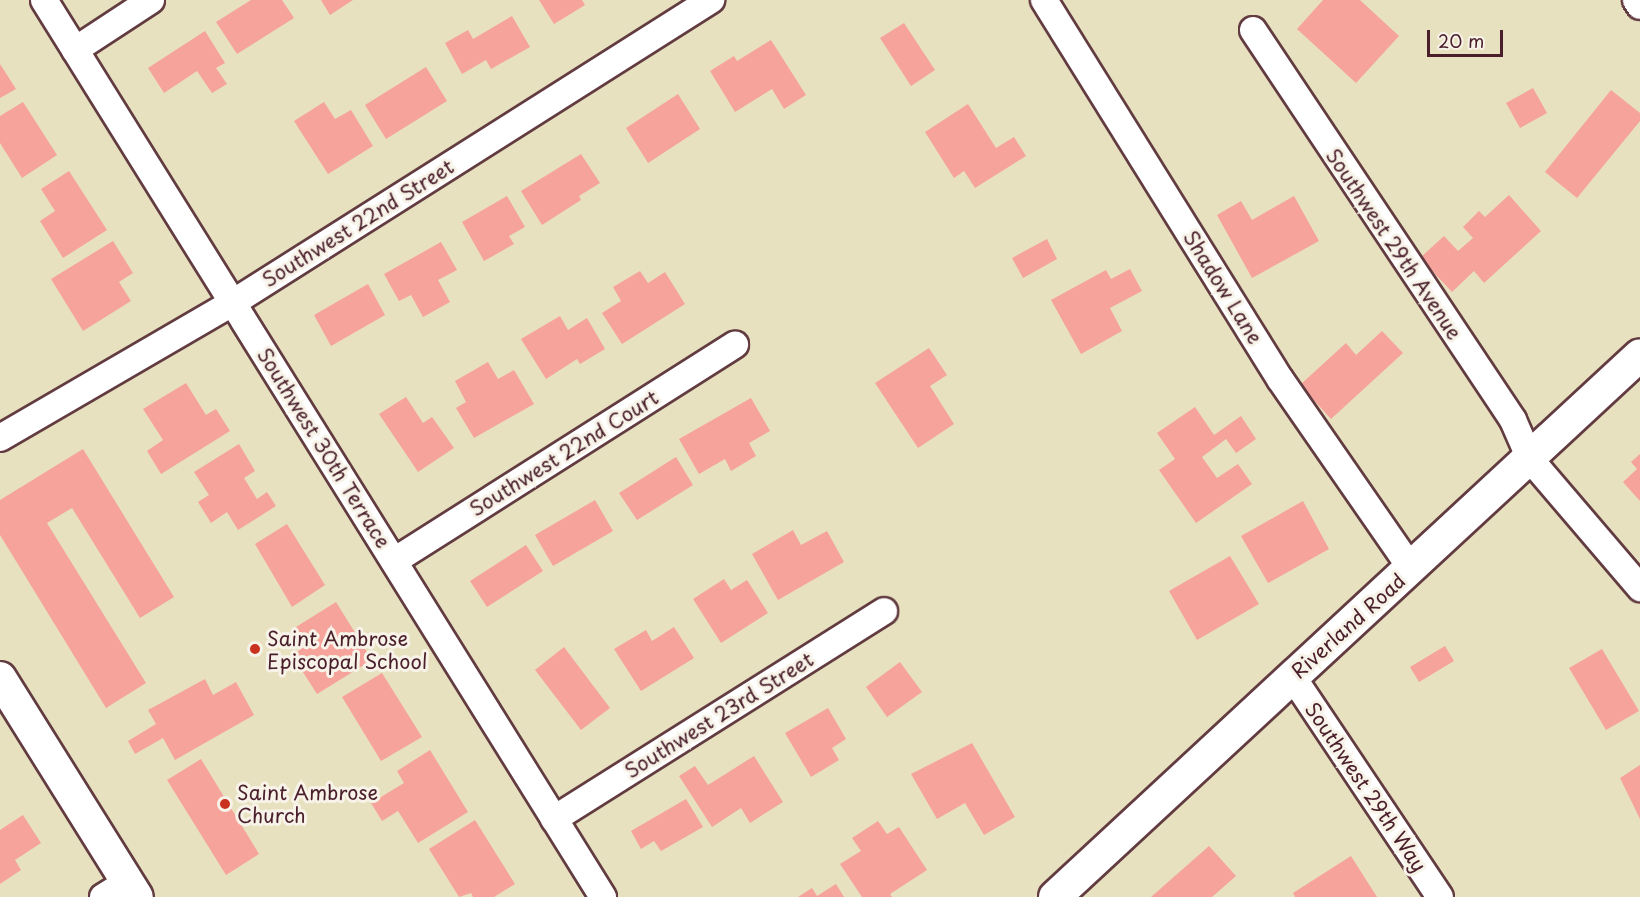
<!DOCTYPE html>
<style>
body{margin:0}
#map{position:relative;width:1640px;height:897px;overflow:hidden;background:#e8e1c0;font-family:"Playpen Sans",sans-serif}
div>[style]{position:absolute}
.building>*{inset:0;background:#f5a39b}
.roads{filter:drop-shadow(2px 0 #623c41) drop-shadow(-2px 0 #623c41) drop-shadow(0 2px #623c41) drop-shadow(0 -2px #623c41)}
.minor>*{height:26px;margin:-13px;padding:0 13px;transform-origin:13px;border-radius:13px;background:#fff}
.tertiary>*{height:32px;margin:-16px;padding:0 16px;transform-origin:16px;border-radius:16px;background:#fff}
.dots>*{width:16px;height:16px;translate:-50% -50%;box-sizing:border-box;border:3px solid #f7f3e8;border-radius:50%}
span{translate:-50% -50%;white-space:nowrap;text-align:center;line-height:1.15;-webkit-text-stroke:6px #f7f3e8;paint-order:stroke}
.street-label{font-size:20px;color:#4a1f2b}
.poi-label{font-size:20px;color:#4a1f2b}
.left{translate:0 -50%;text-align:left}
.scale{position:absolute;left:1427px;top:30px;width:76px;height:27px;box-sizing:border-box;border:3px solid #4a1f2b;border-top:0;padding-left:8px;font-size:18px;line-height:21px;white-space:nowrap;color:#4a1f2b;-webkit-text-stroke:4px #f7f3e8;paint-order:stroke}
</style>
<div id="map">
<div class="building">
<div style="clip-path:polygon(251px 0,282px 0,294px 18px,237px 54px,216px 22px)"></div>
<div style="clip-path:polygon(321px 0,353px 0,330px 15px)"></div>
<div style="clip-path:polygon(539px 0,582px 0,585px 5px,554px 24px)"></div>
<div style="clip-path:polygon(1323px 0,1360px 0,1399px 36px,1356px 83px,1297px 29px)"></div>
<div style="clip-path:polygon(512px 16px,530px 47px,491px 69px,486px 60px,462px 74px,445px 43px,468px 30px,473px 39px)"></div>
<div style="clip-path:polygon(904px 23px,935px 70px,911px 86px,880px 38px)"></div>
<div style="clip-path:polygon(205px 31px,225px 63px,216px 68px,227px 84px,212px 93px,197px 71px,164px 93px,148px 68px)"></div>
<div style="clip-path:polygon(771px 40px,806px 95px,784px 109px,772px 89px,735px 112px,710px 71px,734px 56px,737px 61px)"></div>
<div style="clip-path:polygon(0 64px,16px 89px,0 98px)"></div>
<div style="clip-path:polygon(426px 67px,447px 101px,386px 139px,365px 105px)"></div>
<div style="clip-path:polygon(1533px 88px,1547px 113px,1520px 128px,1506px 103px)"></div>
<div style="clip-path:polygon(1611px 90px,1640px 113px,1640px 121px,1577px 198px,1545px 172px)"></div>
<div style="clip-path:polygon(678px 94px,700px 129px,648px 163px,626px 128px)"></div>
<div style="clip-path:polygon(23px 102px,57px 155px,22px 178px,0 143px,0 116px)"></div>
<div style="clip-path:polygon(324px 102px,335px 119px,351px 110px,373px 146px,328px 174px,294px 121px)"></div>
<div style="clip-path:polygon(968px 104px,996px 148px,1014px 137px,1026px 156px,975px 188px,964px 171px,954px 178px,925px 132px)"></div>
<div style="clip-path:polygon(581px 154px,600px 183px,579px 196px,581px 200px,542px 225px,521px 191px)"></div>
<div style="clip-path:polygon(69px 171px,107px 230px,63px 258px,40px 221px,55px 211px,41px 189px)"></div>
<div style="clip-path:polygon(1509px 195px,1541px 231px,1484px 283px,1474px 271px,1452px 292px,1420px 258px,1444px 236px,1458px 251px,1473px 238px,1463px 227px,1479px 211px,1485px 217px)"></div>
<div style="clip-path:polygon(507px 196px,525px 227px,509px 236px,514px 244px,484px 261px,462px 222px)"></div>
<div style="clip-path:polygon(1294px 196px,1319px 241px,1252px 278px,1217px 215px,1241px 201px,1252px 220px)"></div>
<div style="clip-path:polygon(1047px 239px,1057px 259px,1023px 278px,1012px 258px)"></div>
<div style="clip-path:polygon(113px 241px,133px 273px,119px 282px,131px 301px,83px 331px,51px 279px)"></div>
<div style="clip-path:polygon(441px 242px,457px 270px,438px 280px,450px 302px,423px 317px,411px 295px,399px 301px,384px 274px)"></div>
<div style="clip-path:polygon(1130px 269px,1142px 291px,1110px 308px,1122px 331px,1081px 354px,1051px 300px,1106px 270px,1111px 279px)"></div>
<div style="clip-path:polygon(640px 271px,648px 283px,665px 272px,685px 304px,622px 344px,602px 313px,621px 301px,613px 287px)"></div>
<div style="clip-path:polygon(368px 284px,385px 315px,331px 346px,314px 315px)"></div>
<div style="clip-path:polygon(560px 316px,568px 330px,587px 318px,605px 349px,580px 364px,577px 359px,546px 379px,521px 339px)"></div>
<div style="clip-path:polygon(1382px 331px,1403px 353px,1331px 419px,1300px 385px,1346px 343px,1356px 355px)"></div>
<div style="clip-path:polygon(929px 348px,947px 375px,930px 386px,954px 424px,918px 448px,875px 383px)"></div>
<div style="clip-path:polygon(488px 362px,498px 379px,514px 370px,534px 404px,474px 438px,456px 408px,466px 402px,455px 381px)"></div>
<div style="clip-path:polygon(186px 383px,206px 415px,216px 409px,230px 431px,161px 474px,147px 451px,163px 440px,143px 409px)"></div>
<div style="clip-path:polygon(406px 397px,423px 423px,432px 417px,454px 448px,418px 472px,379px 414px)"></div>
<div style="clip-path:polygon(751px 398px,770px 431px,749px 443px,756px 456px,731px 471px,725px 459px,699px 474px,679px 439px)"></div>
<div style="clip-path:polygon(1195px 407px,1214px 435px,1241px 416px,1256px 439px,1236px 453px,1226px 439px,1202px 457px,1217px 478px,1238px 464px,1252px 484px,1196px 523px,1159px 470px,1175px 459px,1157px 433px)"></div>
<div style="clip-path:polygon(239px 444px,255px 471px,244px 478px,257px 499px,267px 492px,276px 506px,238px 530px,227px 512px,211px 523px,198px 502px,209px 495px,194px 472px)"></div>
<div style="clip-path:polygon(83px 449px,174px 597px,140px 618px,72px 508px,47px 523px,146px 683px,106px 708px,0 535px,0 500px)"></div>
<div style="clip-path:polygon(1640px 454px,1640px 501px,1623px 482px,1637px 469px,1631px 462px)"></div>
<div style="clip-path:polygon(676px 457px,693px 485px,637px 520px,619px 493px)"></div>
<div style="clip-path:polygon(595px 500px,613px 531px,553px 566px,535px 535px)"></div>
<div style="clip-path:polygon(1303px 501px,1329px 549px,1268px 583px,1241px 536px)"></div>
<div style="clip-path:polygon(287px 524px,325px 585px,292px 607px,255px 544px)"></div>
<div style="clip-path:polygon(793px 530px,801px 545px,827px 531px,844px 562px,778px 600px,752px 554px)"></div>
<div style="clip-path:polygon(526px 545px,543px 571px,487px 607px,470px 581px)"></div>
<div style="clip-path:polygon(1230px 556px,1259px 604px,1197px 640px,1169px 591px)"></div>
<div style="clip-path:polygon(724px 579px,731px 590px,747px 580px,768px 613px,721px 643px,693px 599px)"></div>
<div style="clip-path:polygon(336px 602px,372px 660px,317px 694px,292px 655px,307px 645px,296px 627px)"></div>
<div style="clip-path:polygon(674px 627px,694px 658px,641px 691px,614px 649px,646px 630px,652px 641px)"></div>
<div style="clip-path:polygon(1445px 646px,1454px 661px,1419px 682px,1410px 667px)"></div>
<div style="clip-path:polygon(564px 647px,610px 708px,581px 730px,535px 670px)"></div>
<div style="clip-path:polygon(1602px 649px,1639px 711px,1606px 730px,1569px 668px)"></div>
<div style="clip-path:polygon(900px 662px,922px 692px,887px 717px,866px 687px)"></div>
<div style="clip-path:polygon(382px 673px,422px 737px,381px 761px,342px 697px)"></div>
<div style="clip-path:polygon(205px 679px,213px 695px,236px 682px,254px 715px,175px 760px,163px 738px,135px 754px,128px 741px,156px 724px,148px 710px)"></div>
<div style="clip-path:polygon(828px 708px,846px 739px,832px 748px,839px 760px,811px 777px,785px 733px)"></div>
<div style="clip-path:polygon(972px 743px,1015px 817px,984px 835px,965px 803px,937px 819px,911px 774px)"></div>
<div style="clip-path:polygon(430px 750px,468px 812px,418px 843px,398px 811px,382px 821px,371px 803px,404px 783px,397px 771px)"></div>
<div style="clip-path:polygon(754px 756px,783px 802px,750px 823px,741px 808px,712px 827px,679px 776px,695px 766px,708px 785px)"></div>
<div style="clip-path:polygon(201px 759px,259px 854px,226px 875px,167px 780px)"></div>
<div style="clip-path:polygon(1640px 765px,1640px 819px,1620px 778px)"></div>
<div style="clip-path:polygon(686px 799px,703px 827px,661px 851px,654px 841px,641px 849px,631px 831px)"></div>
<div style="clip-path:polygon(23px 815px,41px 843px,15px 860px,21px 870px,0 884px,0 830px)"></div>
<div style="clip-path:polygon(475px 820px,515px 884px,494px 897px,473px 897px,471px 893px,459px 897px,429px 849px)"></div>
<div style="clip-path:polygon(878px 821px,887px 834px,899px 827px,927px 870px,890px 894px,892px 897px,862px 897px,840px 864px,861px 851px,852px 838px)"></div>
<div style="clip-path:polygon(1209px 846px,1236px 876px,1212px 897px,1151px 897px)"></div>
<div style="clip-path:polygon(1351px 856px,1377px 897px,1295px 897px,1293px 893px)"></div>
<div style="clip-path:polygon(836px 884px,844px 897px,798px 897px,812px 888px,817px 896px)"></div>
</div>
<div class="roads">
<div class="minor">
<div style="left:44px;top:0;width:1057px;rotate:58.07deg"></div>
<div style="left:1044px;top:0;width:446px;rotate:58.1deg"></div>
<div style="left:1280px;top:379px;width:230px;rotate:55.3deg"></div>
<div style="left:1636px;top:0;width:7px;rotate:56deg"></div>
<div style="left:1253px;top:30px;width:469px;rotate:56.3deg"></div>
<div style="left:1513px;top:420px;width:43px;rotate:66.4deg"></div>
<div style="left:1530px;top:459px;width:170px;rotate:49.5deg"></div>
<div style="left:75px;top:50px;width:91px;rotate:-33.3deg"></div>
<div style="left:0;top:438px;width:271px;rotate:-30.2deg"></div>
<div style="left:234px;top:302px;width:565px;rotate:-32.34deg"></div>
<div style="left:394px;top:561px;width:404px;rotate:-32.4deg"></div>
<div style="left:1292px;top:676px;width:266px;rotate:56.2deg"></div>
<div style="left:554px;top:819px;width:390px;rotate:-32.2deg"></div>
<div style="left:103px;top:897px;width:28px;rotate:-32deg"></div>
</div>
<div class="tertiary">
<div style="left:0;top:678px;width:258px;rotate:58deg"></div>
<div style="left:1055px;top:897px;width:797px;rotate:-42.81deg"></div>
</div>
</div>
<div class="dots">
<div style="left:255px;top:649px;background:#c8321e"></div>
<div style="left:225px;top:804px;background:#c8321e"></div>
</div>
<div class="street-label">
<span style="left:358px;top:223px;rotate:-32deg">Southwest 22nd Street</span>
<span style="left:1394px;top:244px;rotate:56deg">Southwest 29th Avenue</span>
<span style="left:1223px;top:287px;rotate:58deg">Shadow Lane</span>
<span style="left:324px;top:448px;rotate:58deg">Southwest 30th Terrace</span>
<span style="left:564px;top:453px;rotate:-32deg">Southwest 22nd Court</span>
<span style="left:1348px;top:626px;rotate:-42deg">Riverland Road</span>
<span style="left:719px;top:715px;rotate:-32deg">Southwest 23rd Street</span>
<span style="left:1366px;top:787px;rotate:56deg">Southwest 29th Way</span>
</div>
<div class="poi-label">
<span class="left" style="left:267px;top:650px">Saint Ambrose<br>Episcopal School</span>
<span class="left" style="left:237px;top:804px">Saint Ambrose<br>Church</span>
</div>
<div class="scale">20 m</div>
</div>
